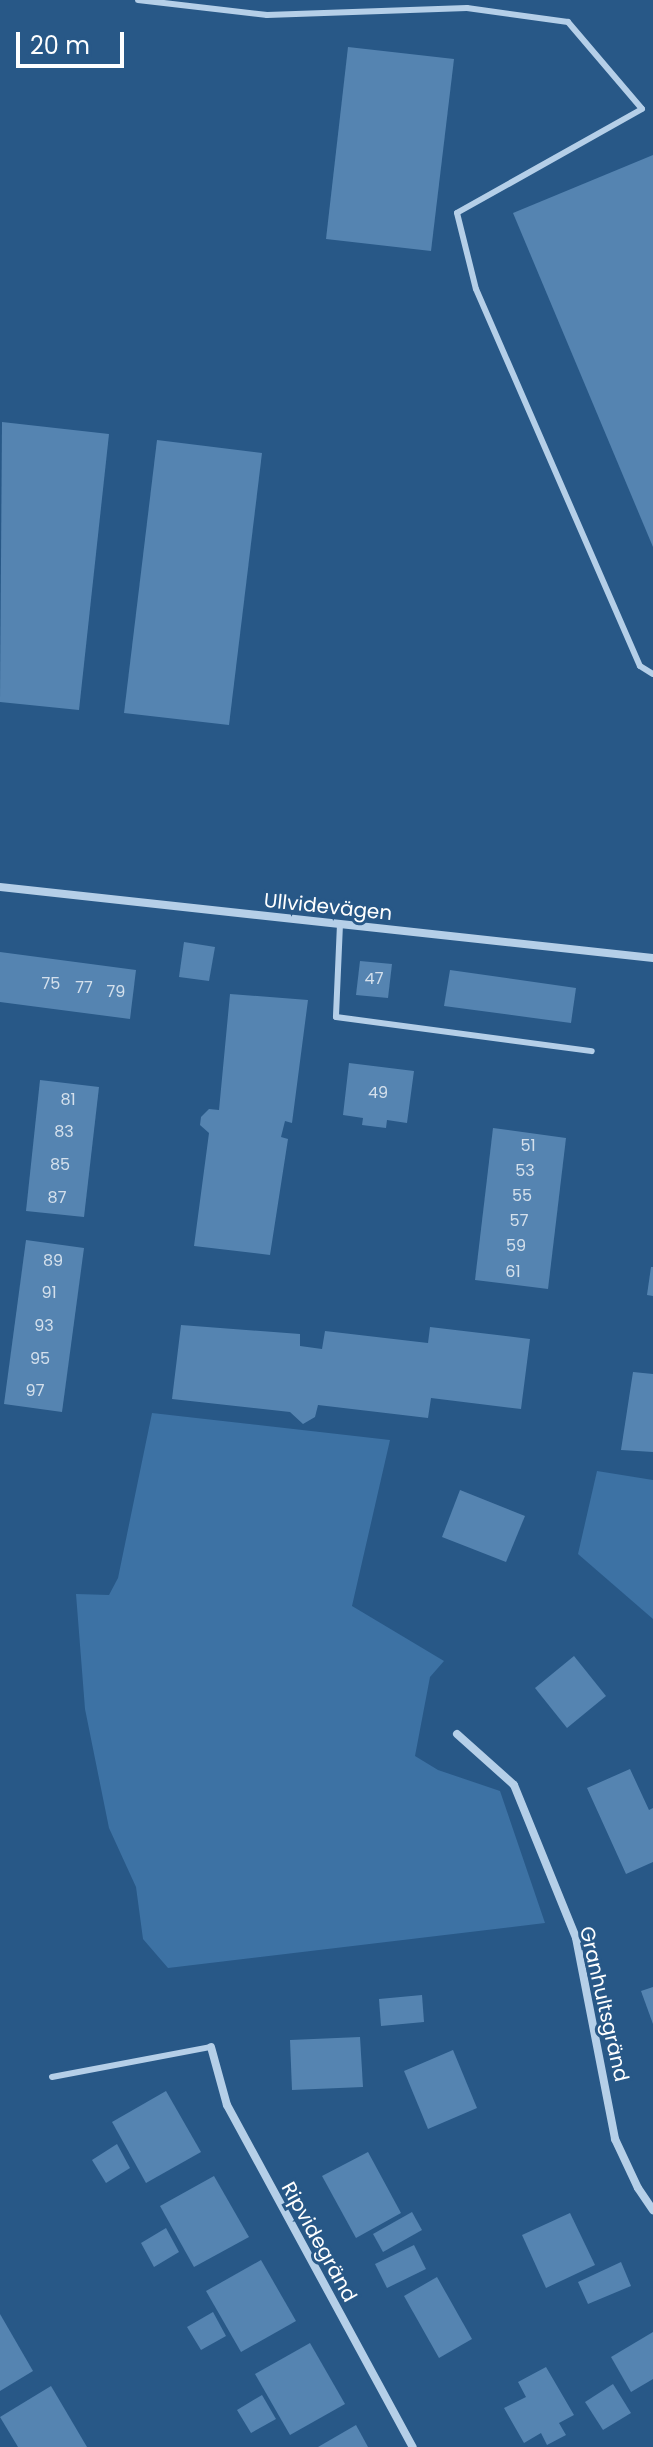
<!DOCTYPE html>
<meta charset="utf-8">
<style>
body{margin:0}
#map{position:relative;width:653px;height:2447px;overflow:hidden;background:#285887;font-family:Poppins,sans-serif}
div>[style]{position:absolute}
.green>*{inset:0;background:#3d72a4}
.building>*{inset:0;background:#5584b1}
.lane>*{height:6px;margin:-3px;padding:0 3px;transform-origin:3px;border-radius:3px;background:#b5cfe8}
.street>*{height:8px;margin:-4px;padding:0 4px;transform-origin:4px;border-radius:4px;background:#b5cfe8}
span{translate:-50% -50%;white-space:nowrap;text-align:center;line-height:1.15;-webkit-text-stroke:6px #285887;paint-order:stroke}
.number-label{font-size:16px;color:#d4e0ec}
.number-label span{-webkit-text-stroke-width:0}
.street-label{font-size:20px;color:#fff}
.scale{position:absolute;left:16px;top:32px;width:108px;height:36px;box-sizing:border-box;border:4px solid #fff;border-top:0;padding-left:10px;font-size:24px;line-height:28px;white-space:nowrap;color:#fff;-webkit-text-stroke:6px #285887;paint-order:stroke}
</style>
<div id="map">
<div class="green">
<div style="clip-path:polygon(152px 1413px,390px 1440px,352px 1606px,444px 1661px,430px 1677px,415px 1756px,438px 1770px,500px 1791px,545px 1923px,168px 1968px,143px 1939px,136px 1887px,109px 1828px,85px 1709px,76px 1594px,109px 1595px,118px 1578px)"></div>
<div style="clip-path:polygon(597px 1471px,653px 1480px,653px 1619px,578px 1554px)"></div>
</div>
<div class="building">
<div style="clip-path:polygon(348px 47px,454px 59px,431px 251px,326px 239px)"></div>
<div style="clip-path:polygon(653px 155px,653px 547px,513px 213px)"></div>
<div style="clip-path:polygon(2px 422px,109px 434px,79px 710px,0 702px)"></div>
<div style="clip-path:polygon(157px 440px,262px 453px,229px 725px,124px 713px)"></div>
<div style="clip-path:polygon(184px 942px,215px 947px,209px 981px,179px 977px)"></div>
<div style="clip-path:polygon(0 952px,136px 970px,130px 1019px,0 1002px)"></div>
<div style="clip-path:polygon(360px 961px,392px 964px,388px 998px,356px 995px)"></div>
<div style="clip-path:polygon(450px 970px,576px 988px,571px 1023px,444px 1006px)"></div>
<div style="clip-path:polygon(230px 994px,308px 1000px,292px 1123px,285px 1121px,281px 1137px,288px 1139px,270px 1255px,194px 1246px,209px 1133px,200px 1125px,201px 1117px,209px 1109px,219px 1110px)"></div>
<div style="clip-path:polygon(349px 1063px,414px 1071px,407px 1123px,387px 1120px,386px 1128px,362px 1125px,363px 1118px,343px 1115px)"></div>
<div style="clip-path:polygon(40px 1080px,99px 1087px,84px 1217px,26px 1211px)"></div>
<div style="clip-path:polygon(493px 1128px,566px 1138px,548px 1289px,475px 1280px)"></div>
<div style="clip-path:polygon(26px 1240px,84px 1248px,62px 1412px,4px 1404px)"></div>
<div style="clip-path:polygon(651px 1267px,653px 1267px,653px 1296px,647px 1295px)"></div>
<div style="clip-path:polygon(181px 1325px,300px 1334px,300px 1346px,322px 1349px,325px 1331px,428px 1343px,430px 1327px,530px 1339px,521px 1409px,431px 1398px,428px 1418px,318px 1405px,315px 1417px,303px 1424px,290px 1412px,172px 1399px)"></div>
<div style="clip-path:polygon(633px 1372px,653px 1374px,653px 1452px,621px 1450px)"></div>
<div style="clip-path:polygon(460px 1490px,525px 1516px,506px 1562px,442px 1537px)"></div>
<div style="clip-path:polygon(574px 1656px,606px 1696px,567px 1728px,535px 1688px)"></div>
<div style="clip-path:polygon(630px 1769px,649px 1810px,653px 1808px,653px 1862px,626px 1874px,587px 1788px)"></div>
<div style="clip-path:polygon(653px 1987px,653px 2024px,641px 1991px)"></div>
<div style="clip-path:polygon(422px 1995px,424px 2022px,381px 2026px,379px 1999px)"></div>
<div style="clip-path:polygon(360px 2037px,363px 2087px,292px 2090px,290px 2040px)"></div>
<div style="clip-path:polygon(453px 2050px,477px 2108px,428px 2129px,404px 2071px)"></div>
<div style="clip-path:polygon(166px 2091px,201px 2152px,146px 2183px,112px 2122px)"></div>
<div style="clip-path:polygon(117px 2144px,130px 2168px,106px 2183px,92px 2160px)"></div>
<div style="clip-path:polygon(368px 2152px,401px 2213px,356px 2238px,322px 2176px)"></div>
<div style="clip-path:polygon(214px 2176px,249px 2237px,194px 2267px,160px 2206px)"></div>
<div style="clip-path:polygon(412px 2212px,422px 2230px,383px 2252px,373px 2234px)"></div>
<div style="clip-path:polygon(570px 2213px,595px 2265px,546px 2288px,522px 2235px)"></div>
<div style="clip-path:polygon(166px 2228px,179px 2252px,154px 2267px,141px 2243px)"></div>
<div style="clip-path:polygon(414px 2245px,426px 2269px,387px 2288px,375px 2264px)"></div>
<div style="clip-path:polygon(261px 2260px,296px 2321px,241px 2352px,206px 2291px)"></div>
<div style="clip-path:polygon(621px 2262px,631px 2286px,588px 2304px,578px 2282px)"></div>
<div style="clip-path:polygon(437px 2277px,472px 2339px,439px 2358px,404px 2296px)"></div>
<div style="clip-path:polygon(213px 2312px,226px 2336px,201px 2350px,187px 2327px)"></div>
<div style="clip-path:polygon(0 2314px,33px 2371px,0 2391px)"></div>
<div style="clip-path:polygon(653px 2332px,653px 2379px,631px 2392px,611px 2357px)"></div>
<div style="clip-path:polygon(310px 2343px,345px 2404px,290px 2435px,255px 2374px)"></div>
<div style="clip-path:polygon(546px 2367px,574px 2415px,559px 2423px,566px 2435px,547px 2445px,541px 2433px,524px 2443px,504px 2408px,526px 2397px,518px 2382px)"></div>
<div style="clip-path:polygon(613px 2384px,631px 2413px,603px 2430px,585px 2402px)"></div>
<div style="clip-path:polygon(51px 2386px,87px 2447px,18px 2447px,0 2417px)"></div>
<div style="clip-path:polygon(262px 2395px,276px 2419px,251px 2433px,237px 2410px)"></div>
<div style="clip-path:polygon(356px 2425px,368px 2447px,318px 2447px)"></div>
</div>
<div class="lane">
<div style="left:138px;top:0;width:130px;rotate:6.6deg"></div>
<div style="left:267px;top:15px;width:200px;rotate:-2deg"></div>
<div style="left:467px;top:8px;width:102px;rotate:7.9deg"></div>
<div style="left:568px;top:22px;width:114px;rotate:49.6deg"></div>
<div style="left:642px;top:109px;width:212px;rotate:150.7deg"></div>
<div style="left:457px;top:213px;width:78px;rotate:76deg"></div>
<div style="left:476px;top:289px;width:411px;rotate:66.5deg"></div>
<div style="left:640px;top:666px;width:15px;rotate:32deg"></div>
<div style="left:340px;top:924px;width:93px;rotate:92.5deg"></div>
<div style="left:336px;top:1017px;width:258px;rotate:7.6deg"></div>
<div style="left:52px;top:2077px;width:162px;rotate:-10.7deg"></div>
</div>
<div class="street">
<div style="left:0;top:887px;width:657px;rotate:6.21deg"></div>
<div style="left:457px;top:1734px;width:76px;rotate:41.8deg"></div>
<div style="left:514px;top:1785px;width:165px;rotate:67.9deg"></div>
<div style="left:576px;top:1938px;width:205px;rotate:79deg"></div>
<div style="left:615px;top:2139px;width:54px;rotate:64.9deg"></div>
<div style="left:638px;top:2188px;width:27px;rotate:56deg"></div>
<div style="left:211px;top:2047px;width:60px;rotate:74.6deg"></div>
<div style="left:227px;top:2105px;width:389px;rotate:61.5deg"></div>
</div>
<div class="number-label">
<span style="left:374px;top:979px">47</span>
<span style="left:51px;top:984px">75</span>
<span style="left:84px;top:988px">77</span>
<span style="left:116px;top:992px">79</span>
<span style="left:378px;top:1093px">49</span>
<span style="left:68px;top:1100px">81</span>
<span style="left:64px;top:1132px">83</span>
<span style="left:528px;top:1146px">51</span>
<span style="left:60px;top:1165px">85</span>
<span style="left:525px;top:1171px">53</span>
<span style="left:522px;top:1196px">55</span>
<span style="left:57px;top:1198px">87</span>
<span style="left:519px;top:1221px">57</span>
<span style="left:516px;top:1246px">59</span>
<span style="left:53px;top:1261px">89</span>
<span style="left:513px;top:1272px">61</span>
<span style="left:49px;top:1293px">91</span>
<span style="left:44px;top:1326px">93</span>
<span style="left:40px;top:1359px">95</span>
<span style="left:35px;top:1391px">97</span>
</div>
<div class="street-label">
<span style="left:328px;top:907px;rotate:6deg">Ullvidevägen</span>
<span style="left:604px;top:2004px;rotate:77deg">Granhultsgränd</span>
<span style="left:319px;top:2242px;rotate:61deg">Ripvidegränd</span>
</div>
<div class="scale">20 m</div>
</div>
